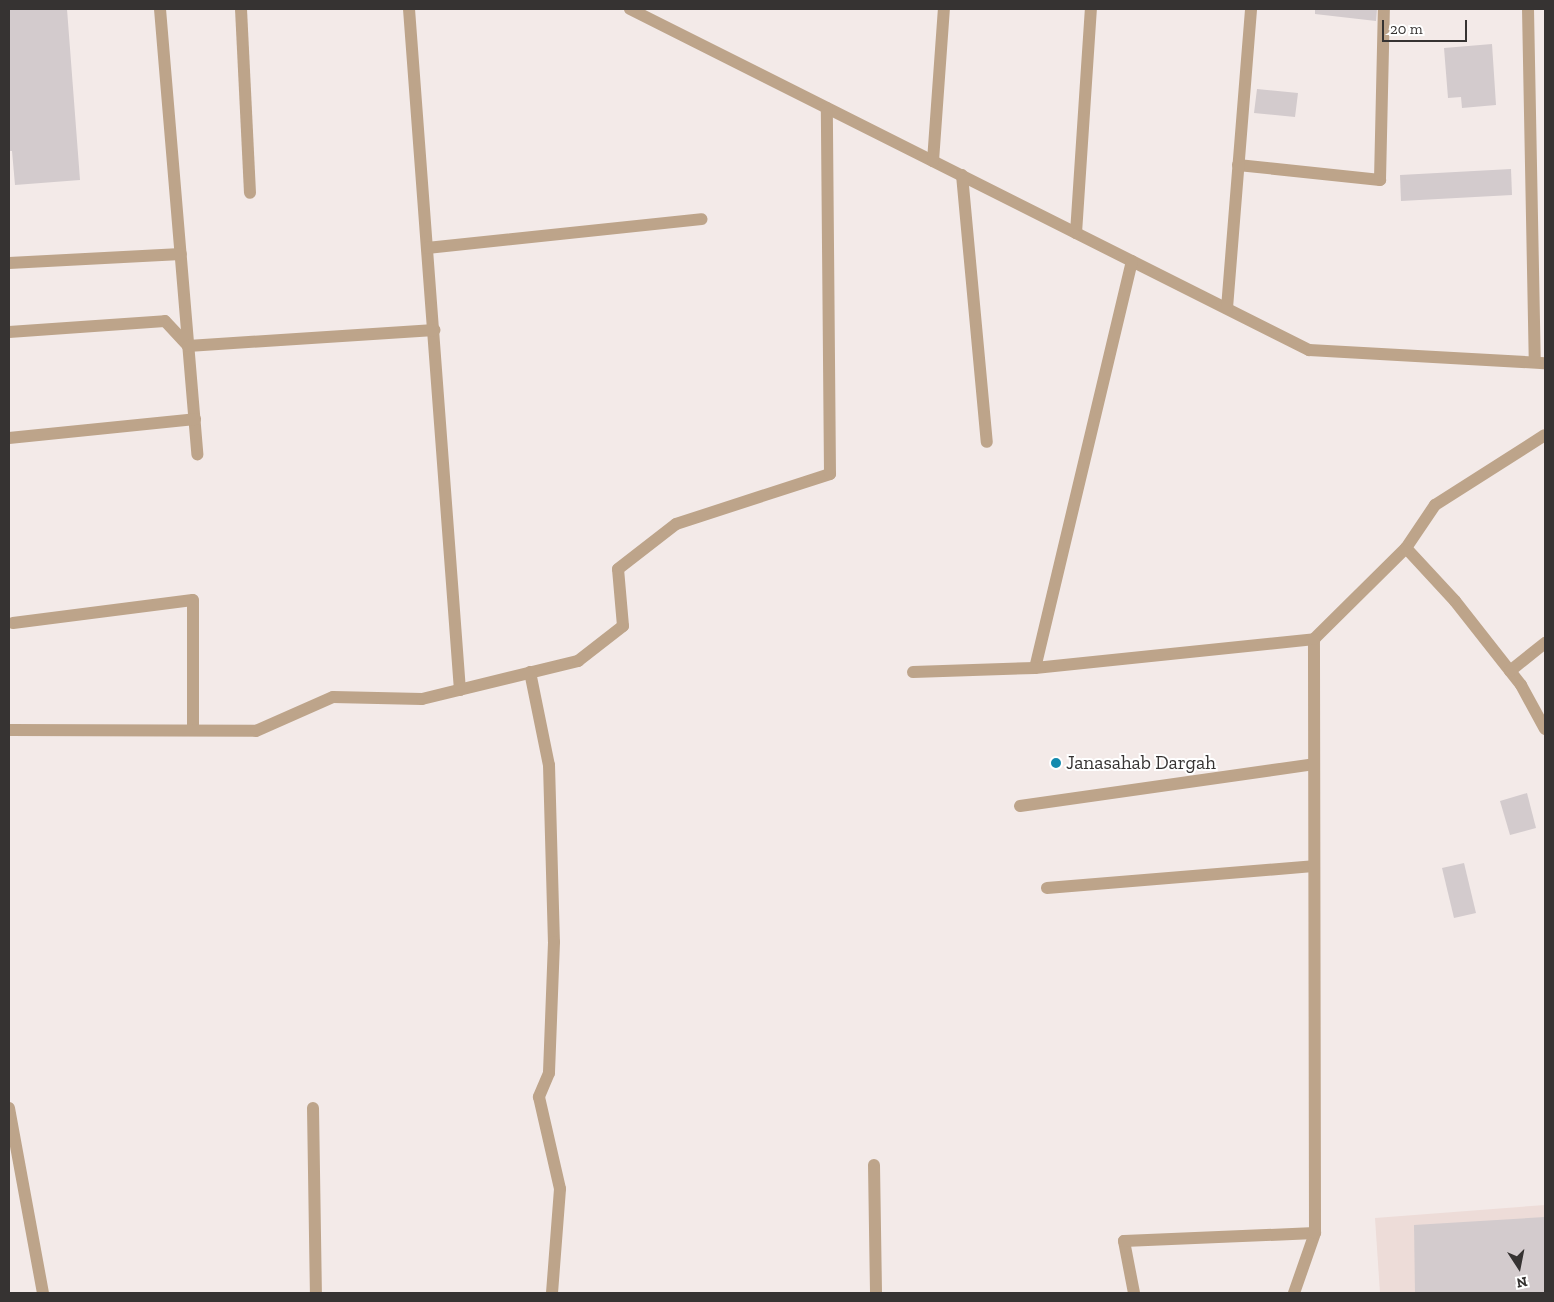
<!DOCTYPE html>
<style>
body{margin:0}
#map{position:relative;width:1554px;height:1302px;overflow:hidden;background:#f3eae8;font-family:"Zilla Slab",serif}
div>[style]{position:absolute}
.built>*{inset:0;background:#eddcd8}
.building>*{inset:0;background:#d3cbcd}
.street>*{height:12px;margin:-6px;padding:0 6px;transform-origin:6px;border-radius:6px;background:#bda48a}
.dots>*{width:14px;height:14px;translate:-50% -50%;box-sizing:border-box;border:2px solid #fff;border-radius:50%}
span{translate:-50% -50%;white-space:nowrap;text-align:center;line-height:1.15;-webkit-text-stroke:4px #fff;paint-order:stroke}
.poi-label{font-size:19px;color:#363332}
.left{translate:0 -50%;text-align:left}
.frame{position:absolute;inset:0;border:10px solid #363332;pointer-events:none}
.north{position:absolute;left:1494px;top:1242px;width:50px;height:50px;-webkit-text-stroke:4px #fff;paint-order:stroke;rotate:169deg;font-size:14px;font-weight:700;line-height:20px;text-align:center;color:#363332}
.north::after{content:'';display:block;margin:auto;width:18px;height:22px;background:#363332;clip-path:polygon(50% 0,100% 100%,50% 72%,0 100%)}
.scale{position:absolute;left:1382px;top:20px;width:85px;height:22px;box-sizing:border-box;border:2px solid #363332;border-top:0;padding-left:6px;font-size:15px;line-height:18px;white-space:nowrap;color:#363332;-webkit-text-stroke:4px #fff;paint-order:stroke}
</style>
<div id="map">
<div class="built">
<div style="clip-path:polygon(1545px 1205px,1545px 1293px,1380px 1293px,1375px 1218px)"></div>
</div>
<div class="building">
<div style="clip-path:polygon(9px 9px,67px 9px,80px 180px,15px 185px,12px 151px,9px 151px)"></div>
<div style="clip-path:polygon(1315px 9px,1377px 9px,1376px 21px,1315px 14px)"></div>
<div style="clip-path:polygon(1492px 44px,1496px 105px,1462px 108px,1461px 97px,1448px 98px,1444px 48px)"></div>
<div style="clip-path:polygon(1257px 89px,1298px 93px,1295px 117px,1254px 113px)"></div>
<div style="clip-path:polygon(1511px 169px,1512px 195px,1401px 201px,1400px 175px)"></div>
<div style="clip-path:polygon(1527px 793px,1536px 828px,1510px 835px,1500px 801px)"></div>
<div style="clip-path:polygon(1464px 863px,1476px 913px,1454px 918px,1442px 868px)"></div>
<div style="clip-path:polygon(1545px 1217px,1545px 1293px,1415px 1293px,1414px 1225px)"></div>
</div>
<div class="street">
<div style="left:160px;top:9px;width:447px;rotate:85.2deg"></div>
<div style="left:241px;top:9px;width:184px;rotate:87.2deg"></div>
<div style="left:409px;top:9px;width:683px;rotate:85.72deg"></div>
<div style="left:630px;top:9px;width:760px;rotate:26.67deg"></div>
<div style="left:1309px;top:350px;width:236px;rotate:3.2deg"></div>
<div style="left:1528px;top:9px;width:353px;rotate:88.9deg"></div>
<div style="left:933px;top:161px;width:152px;rotate:-85.9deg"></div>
<div style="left:1238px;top:165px;width:143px;rotate:6deg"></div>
<div style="left:1380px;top:180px;width:171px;rotate:-88.7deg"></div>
<div style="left:962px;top:175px;width:268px;rotate:84.7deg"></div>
<div style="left:1076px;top:233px;width:225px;rotate:-86.2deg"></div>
<div style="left:427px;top:248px;width:276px;rotate:-6deg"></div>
<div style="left:1132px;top:261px;width:418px;rotate:103.4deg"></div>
<div style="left:1035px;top:668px;width:281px;rotate:-5.9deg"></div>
<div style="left:9px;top:263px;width:172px;rotate:-3deg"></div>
<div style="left:1227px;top:308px;width:300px;rotate:-85.4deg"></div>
<div style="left:9px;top:332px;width:156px;rotate:-4deg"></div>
<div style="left:165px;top:321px;width:34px;rotate:47deg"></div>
<div style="left:188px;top:346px;width:247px;rotate:-3.7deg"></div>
<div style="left:9px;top:438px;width:187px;rotate:-5.8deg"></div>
<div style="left:1406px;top:548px;width:72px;rotate:47.2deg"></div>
<div style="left:1455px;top:601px;width:107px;rotate:51.8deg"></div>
<div style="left:1521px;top:685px;width:50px;rotate:61.4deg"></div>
<div style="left:13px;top:623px;width:181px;rotate:-7.3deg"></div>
<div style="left:193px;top:600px;width:130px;rotate:90deg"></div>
<div style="left:1510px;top:671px;width:45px;rotate:-38.7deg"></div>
<div style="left:530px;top:672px;width:95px;rotate:78.5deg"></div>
<div style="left:549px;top:765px;width:177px;rotate:88.4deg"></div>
<div style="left:554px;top:942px;width:131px;rotate:92.2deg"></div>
<div style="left:549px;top:1073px;width:26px;rotate:113deg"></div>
<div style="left:539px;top:1097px;width:94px;rotate:77.1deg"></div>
<div style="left:560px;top:1189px;width:104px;rotate:94.4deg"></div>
<div style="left:913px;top:672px;width:122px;rotate:-1.9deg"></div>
<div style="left:9px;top:730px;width:247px;rotate:0.2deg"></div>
<div style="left:256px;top:731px;width:84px;rotate:-23.8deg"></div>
<div style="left:333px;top:697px;width:89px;rotate:1.3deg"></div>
<div style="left:422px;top:699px;width:161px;rotate:-13.7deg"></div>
<div style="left:578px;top:661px;width:57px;rotate:-37.9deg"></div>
<div style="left:623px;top:626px;width:57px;rotate:-95deg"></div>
<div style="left:618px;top:569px;width:73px;rotate:-37.8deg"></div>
<div style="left:676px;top:524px;width:162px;rotate:-18deg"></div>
<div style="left:830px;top:474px;width:366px;rotate:-90.5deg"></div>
<div style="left:1020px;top:806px;width:297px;rotate:-8.1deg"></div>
<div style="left:1047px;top:888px;width:267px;rotate:-4.7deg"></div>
<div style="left:9px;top:1108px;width:188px;rotate:79.6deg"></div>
<div style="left:313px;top:1108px;width:185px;rotate:89.1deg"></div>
<div style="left:874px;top:1165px;width:128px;rotate:89.1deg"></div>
<div style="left:1134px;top:1293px;width:53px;rotate:-100.9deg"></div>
<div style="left:1124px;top:1241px;width:191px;rotate:-2.4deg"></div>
<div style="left:1294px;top:1293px;width:64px;rotate:-70.7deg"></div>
<div style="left:1315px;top:1233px;width:594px;rotate:-90.1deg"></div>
<div style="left:1314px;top:639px;width:129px;rotate:-44.7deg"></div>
<div style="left:1406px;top:548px;width:52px;rotate:-56deg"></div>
<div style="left:1435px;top:505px;width:130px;rotate:-32.5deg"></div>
</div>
<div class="dots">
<div style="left:1056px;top:763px;background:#138aae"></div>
</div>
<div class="poi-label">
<span class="left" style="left:1066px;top:763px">Janasahab Dargah</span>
</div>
<div class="frame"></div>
<div class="north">N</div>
<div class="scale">20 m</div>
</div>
